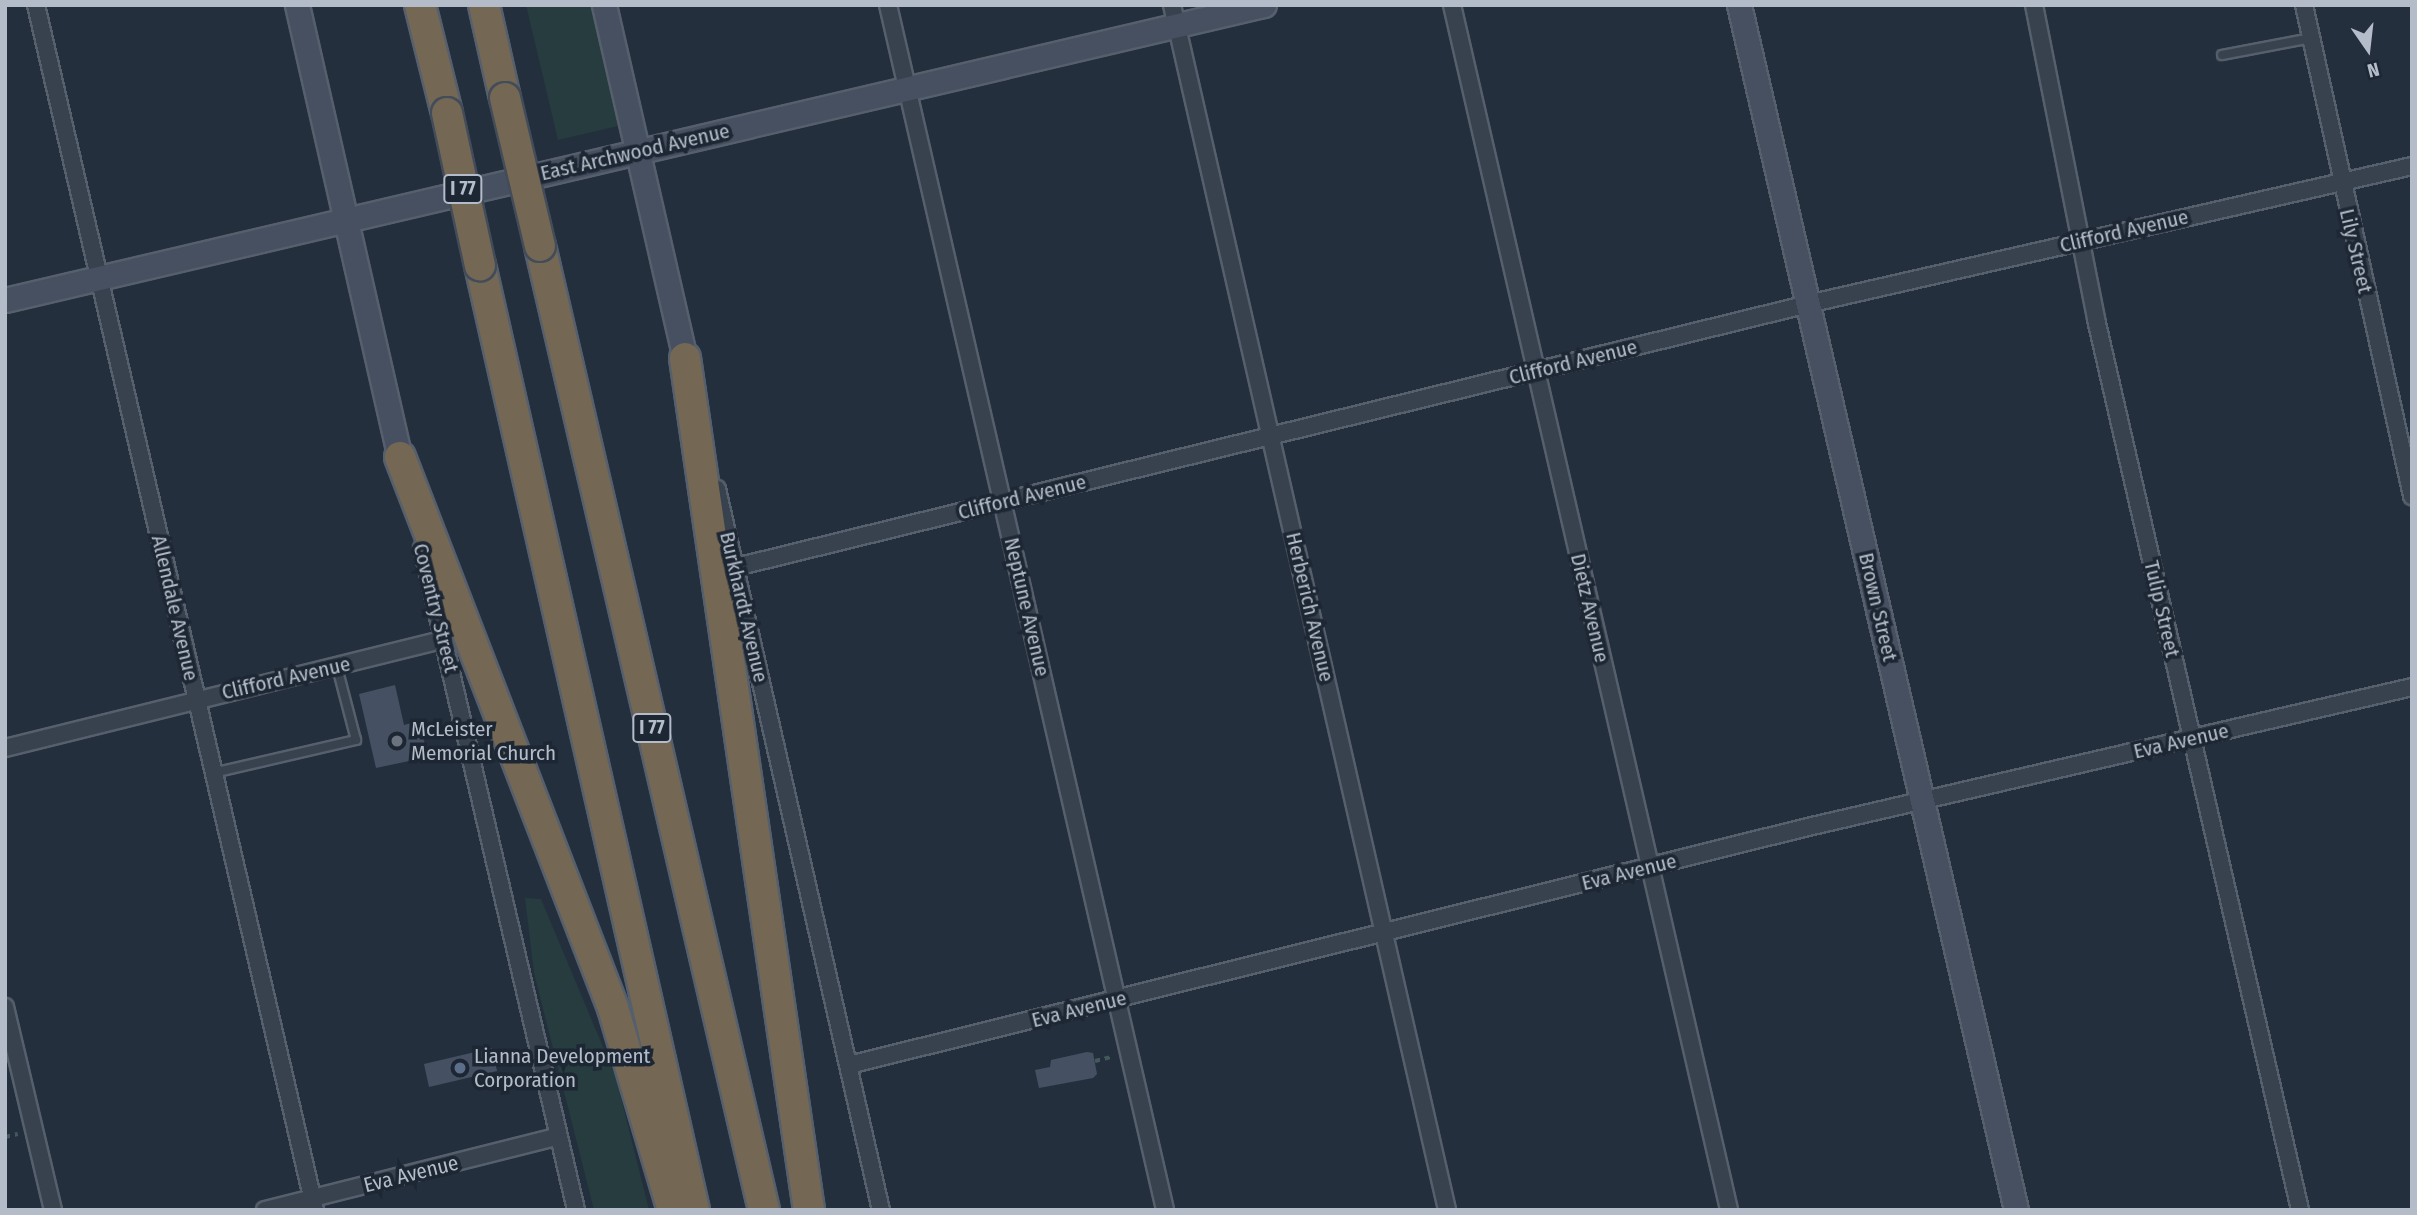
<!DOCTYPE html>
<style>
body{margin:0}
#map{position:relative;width:2417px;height:1215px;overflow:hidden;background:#242f3e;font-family:"Fira Sans Condensed",sans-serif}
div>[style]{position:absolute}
.green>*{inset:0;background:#263c3f}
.building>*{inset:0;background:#455162}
.path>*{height:3.5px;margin-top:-1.75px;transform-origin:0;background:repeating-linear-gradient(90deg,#44595c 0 5px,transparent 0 10px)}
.roads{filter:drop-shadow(2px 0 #565f6c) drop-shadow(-2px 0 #565f6c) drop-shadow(0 2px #565f6c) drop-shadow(0 -2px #565f6c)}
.lane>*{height:8px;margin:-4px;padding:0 4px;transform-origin:4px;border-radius:4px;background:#38414e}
.street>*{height:16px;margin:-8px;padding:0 8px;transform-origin:8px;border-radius:8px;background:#38414e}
.secondary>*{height:23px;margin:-11.5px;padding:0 11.5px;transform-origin:11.5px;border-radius:11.5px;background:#465061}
.highway>*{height:30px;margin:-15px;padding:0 15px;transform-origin:15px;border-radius:15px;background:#746855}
.bridges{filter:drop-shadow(2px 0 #434c59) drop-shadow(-2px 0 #434c59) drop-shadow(0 2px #434c59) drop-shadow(0 -2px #434c59)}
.highway-bridge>*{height:30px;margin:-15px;padding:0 15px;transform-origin:15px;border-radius:15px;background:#746855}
.dots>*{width:19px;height:19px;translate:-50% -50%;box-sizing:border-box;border:4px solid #1d2633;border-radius:50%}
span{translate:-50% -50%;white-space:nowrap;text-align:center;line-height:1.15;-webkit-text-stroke:7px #1d2633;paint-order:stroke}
.shield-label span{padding:2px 5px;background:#1d2633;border:2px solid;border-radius:5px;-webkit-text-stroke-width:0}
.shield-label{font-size:19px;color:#b4bcc9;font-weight:700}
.street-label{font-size:21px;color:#b4bcc9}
.poi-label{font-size:21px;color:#b4bcc9}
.left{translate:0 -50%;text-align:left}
.frame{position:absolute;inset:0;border:7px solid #b4bcc9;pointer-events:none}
.north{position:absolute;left:2333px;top:14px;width:70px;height:70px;-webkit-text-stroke:5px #1d2633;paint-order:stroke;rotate:166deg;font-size:19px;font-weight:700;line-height:28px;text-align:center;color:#b4bcc9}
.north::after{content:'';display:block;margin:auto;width:24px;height:32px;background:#b4bcc9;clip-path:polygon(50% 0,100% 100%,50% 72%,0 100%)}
</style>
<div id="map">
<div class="green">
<div style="clip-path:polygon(526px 5px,592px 5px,618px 126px,558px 140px)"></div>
<div style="clip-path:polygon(525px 898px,541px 899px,616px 1078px,649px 1210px,594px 1210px,534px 973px)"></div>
</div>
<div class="building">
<div style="clip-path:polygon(395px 685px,404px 725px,419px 721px,428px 757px,376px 768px,359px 694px)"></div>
<div style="clip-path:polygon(492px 1048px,497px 1071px,429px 1087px,424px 1064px)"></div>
<div style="clip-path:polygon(1087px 1052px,1093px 1053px,1097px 1074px,1093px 1078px,1039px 1088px,1035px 1070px,1050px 1067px,1051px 1060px)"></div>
</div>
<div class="path">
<div style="left:1095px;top:1061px;width:16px;rotate:-14deg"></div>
<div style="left:5px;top:1137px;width:13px;rotate:-13deg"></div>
</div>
<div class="roads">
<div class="lane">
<div style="left:2222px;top:55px;width:91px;rotate:-10.8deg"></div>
<div style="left:213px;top:773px;width:147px;rotate:-13deg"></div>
<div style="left:356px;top:740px;width:75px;rotate:-104.6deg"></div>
</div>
<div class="street">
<div style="left:36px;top:5px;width:1237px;rotate:76.96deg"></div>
<div style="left:888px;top:5px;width:1236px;rotate:77.05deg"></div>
<div style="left:1172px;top:5px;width:1236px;rotate:77.14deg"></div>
<div style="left:1452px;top:5px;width:1236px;rotate:77.05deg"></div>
<div style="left:2034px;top:5px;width:320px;rotate:78.8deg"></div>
<div style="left:2096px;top:319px;width:914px;rotate:77.1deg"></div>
<div style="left:2304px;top:5px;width:503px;rotate:77.59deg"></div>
<div style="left:717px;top:489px;width:739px;rotate:77.19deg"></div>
<div style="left:422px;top:548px;width:680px;rotate:76.9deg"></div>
<div style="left:736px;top:567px;width:1104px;rotate:-13.78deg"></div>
<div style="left:1808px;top:304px;width:620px;rotate:-12.87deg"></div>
<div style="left:5px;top:748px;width:452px;rotate:-13.9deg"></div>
<div style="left:5px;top:1007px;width:209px;rotate:76.7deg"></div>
<div style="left:849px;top:1065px;width:988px;rotate:-13.94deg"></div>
<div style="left:1808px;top:827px;width:620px;rotate:-13.05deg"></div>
<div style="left:265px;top:1210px;width:300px;rotate:-14.1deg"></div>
</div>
<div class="secondary">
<div style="left:297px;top:5px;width:464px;rotate:77.2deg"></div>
<div style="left:604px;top:5px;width:362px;rotate:77.1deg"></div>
<div style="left:1739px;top:5px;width:1236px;rotate:77.05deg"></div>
<div style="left:5px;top:300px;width:1293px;rotate:-13.19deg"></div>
</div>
<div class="highway">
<div style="left:420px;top:5px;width:111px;rotate:76deg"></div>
<div style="left:484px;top:5px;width:95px;rotate:77.3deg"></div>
<div style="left:540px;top:246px;width:990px;rotate:76.92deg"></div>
<div style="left:480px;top:265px;width:969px;rotate:77.24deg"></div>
<div style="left:685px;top:358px;width:861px;rotate:81.72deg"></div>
<div style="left:400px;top:457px;width:591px;rotate:68.86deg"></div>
<div style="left:613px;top:1008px;width:211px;rotate:73.5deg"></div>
</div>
</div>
<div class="bridges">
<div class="highway-bridge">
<div style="left:505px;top:98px;width:152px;rotate:76.7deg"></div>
<div style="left:447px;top:113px;width:156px;rotate:77.8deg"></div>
</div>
</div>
<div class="dots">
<div style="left:397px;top:741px;background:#6b7280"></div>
<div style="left:460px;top:1068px;background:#5c6f8a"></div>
</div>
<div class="shield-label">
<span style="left:463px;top:189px">I 77</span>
<span style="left:652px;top:728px">I 77</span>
</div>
<div class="street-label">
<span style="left:635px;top:152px;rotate:-13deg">East Archwood Avenue</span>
<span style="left:2124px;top:231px;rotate:-13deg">Clifford Avenue</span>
<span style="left:2356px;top:251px;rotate:77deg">Lily Street</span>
<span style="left:1573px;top:362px;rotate:-14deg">Clifford Avenue</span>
<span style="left:1022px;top:497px;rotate:-14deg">Clifford Avenue</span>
<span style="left:744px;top:607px;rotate:77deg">Burkhardt Avenue</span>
<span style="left:1027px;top:607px;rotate:77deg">Neptune Avenue</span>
<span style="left:1310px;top:607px;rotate:77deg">Herberich Avenue</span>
<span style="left:1878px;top:607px;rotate:77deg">Brown Street</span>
<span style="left:175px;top:608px;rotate:77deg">Allendale Avenue</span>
<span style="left:436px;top:608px;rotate:76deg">Coventry Street</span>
<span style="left:1590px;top:608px;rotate:77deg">Dietz Avenue</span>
<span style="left:2162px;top:609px;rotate:77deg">Tulip Street</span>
<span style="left:286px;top:678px;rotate:-13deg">Clifford Avenue</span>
<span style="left:2181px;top:741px;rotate:-13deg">Eva Avenue</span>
<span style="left:1629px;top:872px;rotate:-14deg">Eva Avenue</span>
<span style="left:1079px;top:1009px;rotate:-14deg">Eva Avenue</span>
<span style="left:411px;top:1174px;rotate:-14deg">Eva Avenue</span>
</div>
<div class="poi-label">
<span class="left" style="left:411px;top:741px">McLeister<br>Memorial Church</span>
<span class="left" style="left:474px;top:1068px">Lianna Development<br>Corporation</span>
</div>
<div class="frame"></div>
<div class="north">N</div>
</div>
